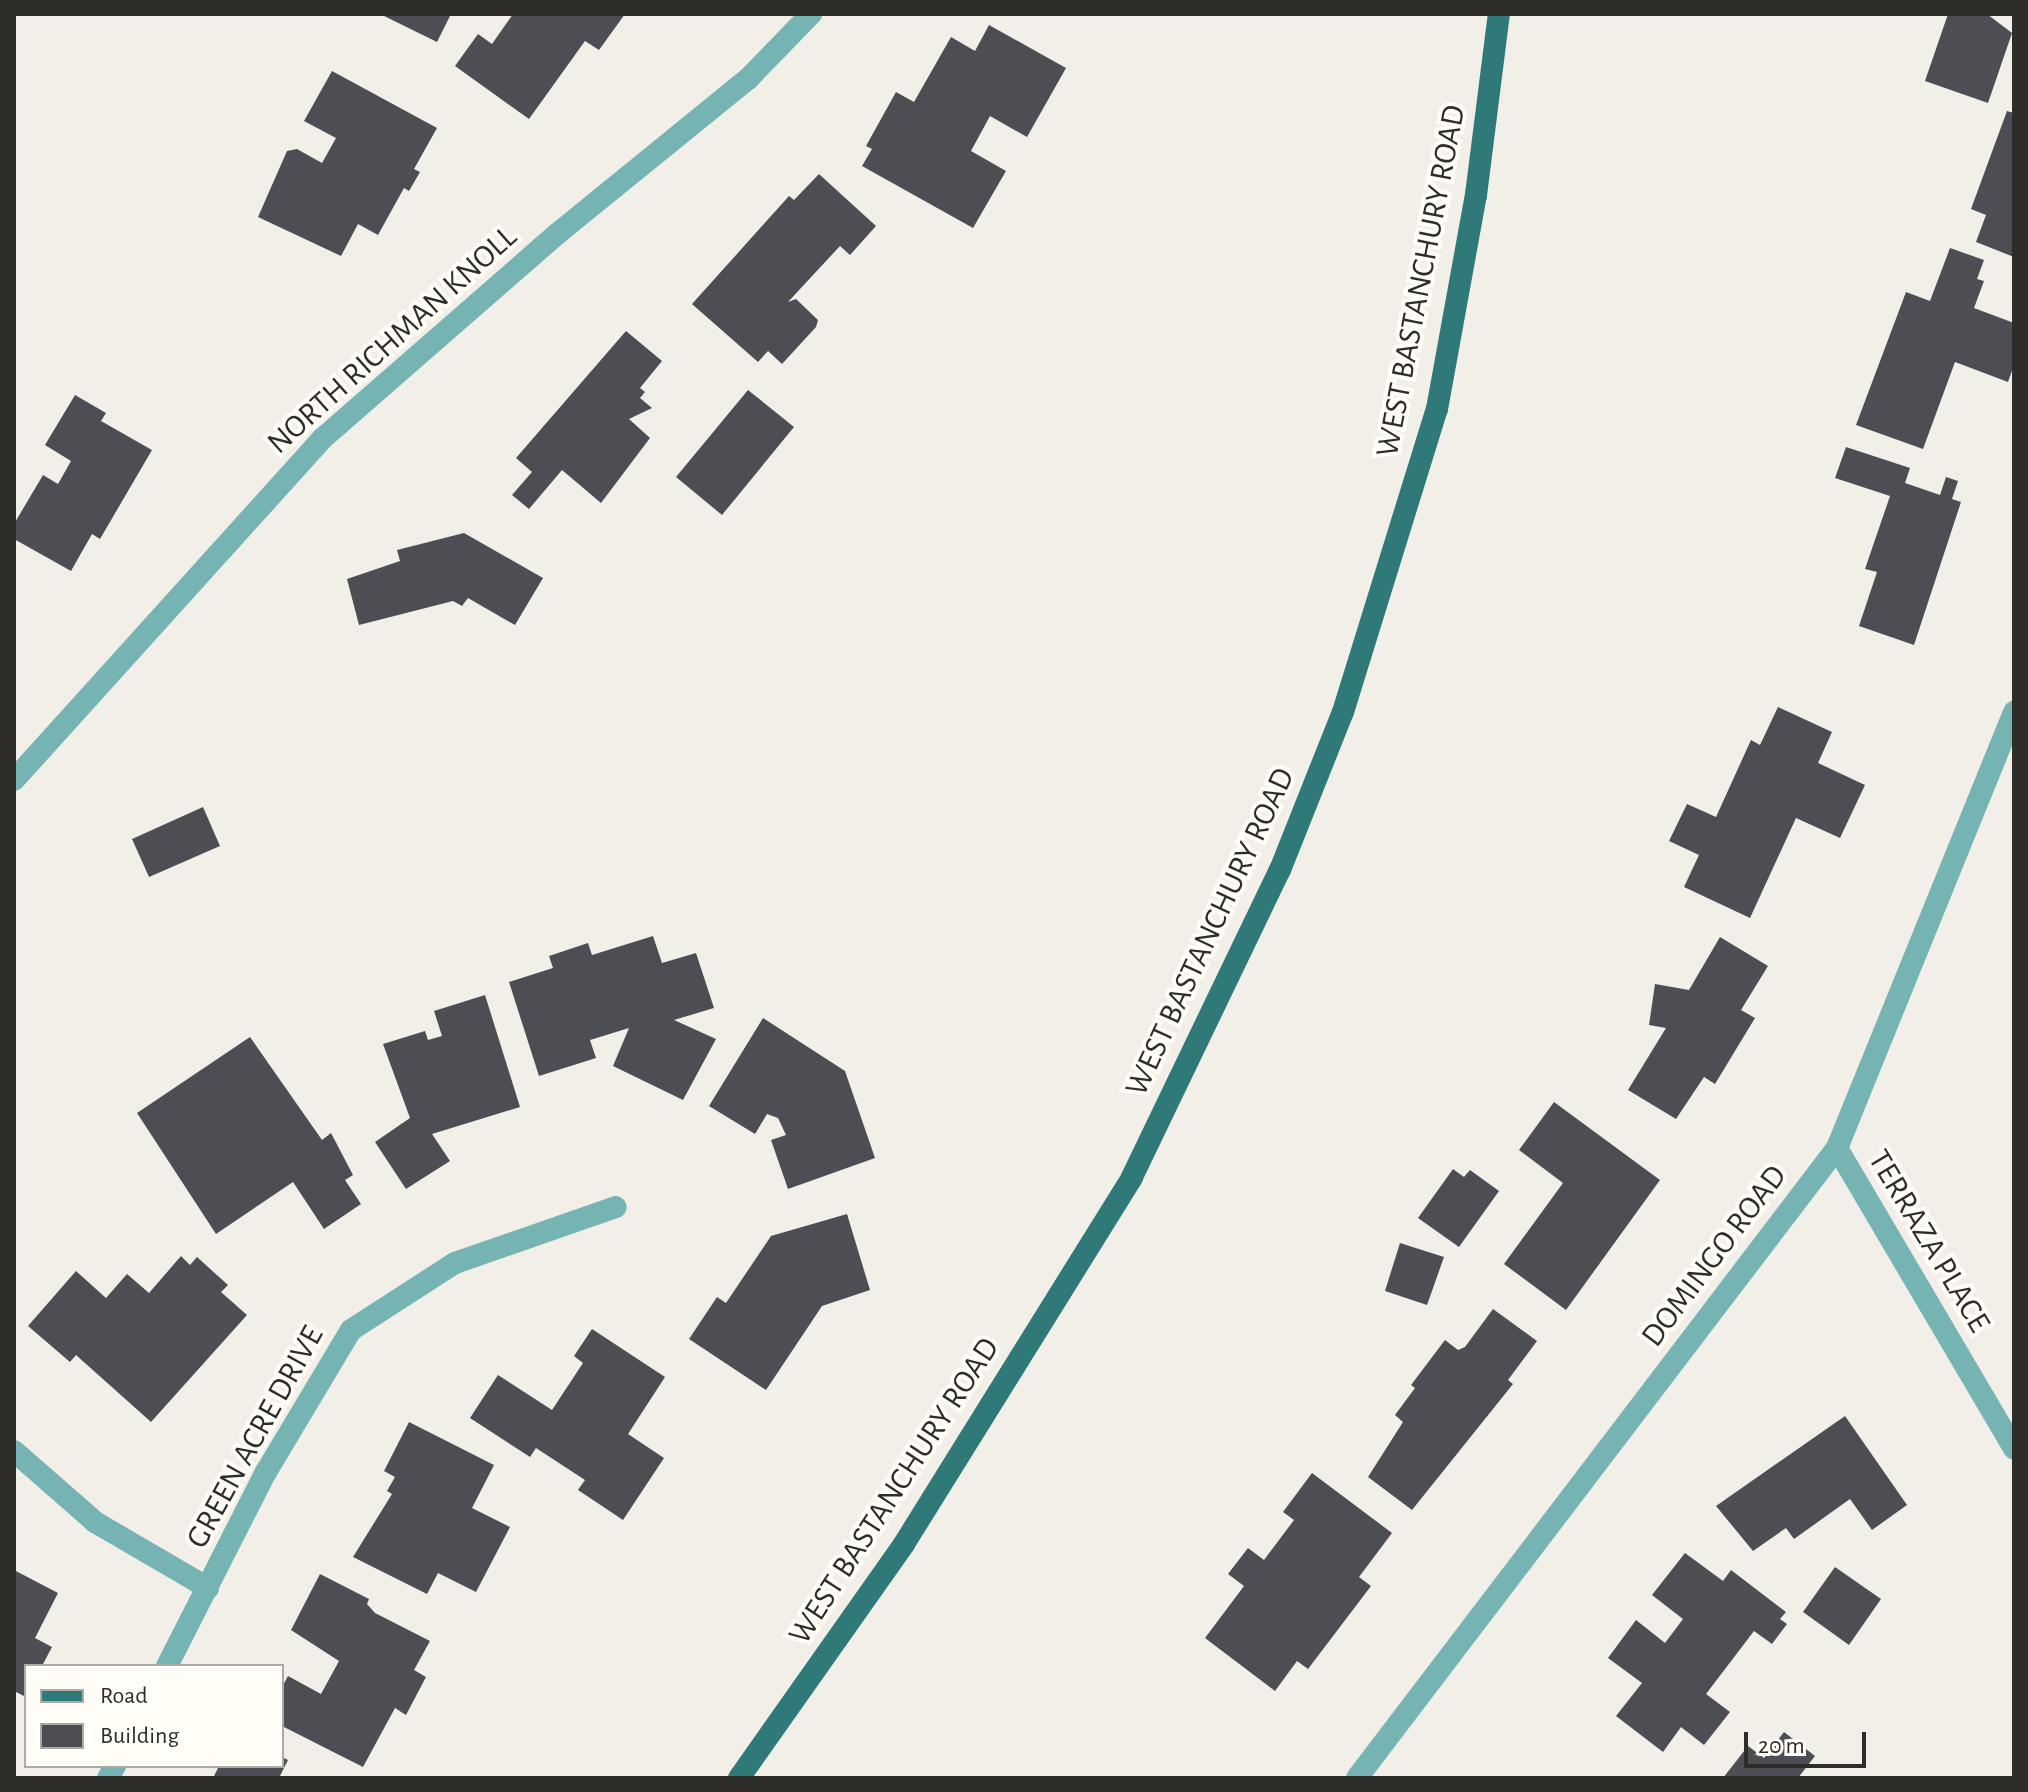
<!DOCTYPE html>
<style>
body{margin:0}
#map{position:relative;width:2028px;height:1792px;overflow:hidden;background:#f2efe9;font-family:"Alegreya Sans",sans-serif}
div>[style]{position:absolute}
.building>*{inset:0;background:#4d4e53}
.minor>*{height:22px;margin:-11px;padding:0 11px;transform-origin:11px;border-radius:11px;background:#76b4b3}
.primary>*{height:22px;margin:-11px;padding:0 11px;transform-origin:11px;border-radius:11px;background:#2f7978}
span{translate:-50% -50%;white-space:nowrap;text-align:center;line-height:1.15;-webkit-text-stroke:8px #fffdf6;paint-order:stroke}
.street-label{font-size:32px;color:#2e2d2a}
.frame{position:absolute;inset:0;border:16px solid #2e2d2a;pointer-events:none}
.legend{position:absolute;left:24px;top:1664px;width:260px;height:104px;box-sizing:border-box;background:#fffdf6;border:2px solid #abaaa4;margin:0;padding:10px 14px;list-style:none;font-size:24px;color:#2e2d2a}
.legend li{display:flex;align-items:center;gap:16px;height:40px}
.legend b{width:40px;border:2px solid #abaaa4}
.scale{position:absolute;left:1744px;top:1732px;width:122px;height:36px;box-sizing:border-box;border:4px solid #2e2d2a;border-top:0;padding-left:10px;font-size:24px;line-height:28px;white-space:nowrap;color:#2e2d2a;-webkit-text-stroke:6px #fffdf6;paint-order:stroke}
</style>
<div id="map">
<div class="building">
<div style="clip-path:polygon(380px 14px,451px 14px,437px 42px)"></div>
<div style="clip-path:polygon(513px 14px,625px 14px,599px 50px,585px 41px,529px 119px,455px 66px,478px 34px,492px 44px)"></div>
<div style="clip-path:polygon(1948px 14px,1987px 14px,2012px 33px,1988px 103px,1925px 81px)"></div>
<div style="clip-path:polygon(989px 25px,1066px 68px,1027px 137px,990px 116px,971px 151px,1006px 171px,973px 228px,862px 166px,872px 149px,866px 146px,896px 92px,914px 102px,951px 37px,975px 51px)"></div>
<div style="clip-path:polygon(332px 71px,437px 128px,414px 169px,420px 172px,409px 191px,404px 188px,378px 235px,358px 224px,341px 256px,258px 217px,287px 151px,297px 149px,322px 163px,336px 138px,304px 121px)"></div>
<div style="clip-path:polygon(2007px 111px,2014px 113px,2014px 257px,1976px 242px,1986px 215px,1971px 209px)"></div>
<div style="clip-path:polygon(819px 174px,876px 226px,850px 255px,840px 246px,788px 302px,796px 299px,818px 320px,816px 327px,782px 364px,768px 351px,758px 362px,692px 304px,789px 196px,794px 200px)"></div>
<div style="clip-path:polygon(1950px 248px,1984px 260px,1977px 279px,1984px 281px,1974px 308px,2014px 323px,2014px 365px,2008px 382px,1955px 362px,1923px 449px,1856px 425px,1906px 292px,1930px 301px)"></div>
<div style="clip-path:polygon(626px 331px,662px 361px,640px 388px,645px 392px,640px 398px,652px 408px,629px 419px,650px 438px,601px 503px,562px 470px,529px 509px,512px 495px,532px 472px,516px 458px)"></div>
<div style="clip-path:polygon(748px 390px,794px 427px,722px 515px,676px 477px)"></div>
<div style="clip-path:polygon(75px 395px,106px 413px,101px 421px,152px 450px,100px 539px,92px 534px,71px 571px,14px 539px,14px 524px,43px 475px,58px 484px,71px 461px,45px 445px)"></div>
<div style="clip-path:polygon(1846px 447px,1910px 468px,1905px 483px,1940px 495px,1946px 477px,1958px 481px,1952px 499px,1961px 502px,1914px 645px,1859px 626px,1877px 572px,1865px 569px,1890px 496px,1835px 478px)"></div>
<div style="clip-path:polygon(464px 533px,543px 578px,515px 625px,468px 598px,462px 606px,453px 601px,359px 625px,347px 579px,400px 561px,397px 550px)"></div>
<div style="clip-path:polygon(1778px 707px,1832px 732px,1818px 763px,1865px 785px,1840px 838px,1796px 818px,1750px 918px,1684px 887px,1699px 855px,1669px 841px,1687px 804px,1716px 817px,1751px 740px,1760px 745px)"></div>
<div style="clip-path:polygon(203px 807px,220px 846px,149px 877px,132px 839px)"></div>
<div style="clip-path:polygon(653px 936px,662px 963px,696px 953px,714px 1008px,674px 1020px,716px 1039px,683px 1100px,613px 1066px,629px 1028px,590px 1040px,596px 1058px,539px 1076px,509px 982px,553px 968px,549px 956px,588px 943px,592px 955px)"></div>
<div style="clip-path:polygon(1720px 937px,1768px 966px,1741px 1010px,1755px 1018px,1715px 1084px,1704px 1077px,1676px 1119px,1628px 1090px,1666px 1028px,1649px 1025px,1655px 984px,1689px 990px)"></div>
<div style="clip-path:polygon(485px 995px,520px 1107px,432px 1134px,450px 1161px,406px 1189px,375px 1142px,410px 1118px,383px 1044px,425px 1031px,428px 1040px,442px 1036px,434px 1011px)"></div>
<div style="clip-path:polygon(763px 1018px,845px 1071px,875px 1158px,788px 1189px,771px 1140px,786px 1135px,778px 1118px,767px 1114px,755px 1134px,709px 1106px)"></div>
<div style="clip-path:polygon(250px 1037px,322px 1140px,331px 1133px,353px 1175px,345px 1180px,361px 1204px,324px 1229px,293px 1182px,216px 1234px,137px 1113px)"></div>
<div style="clip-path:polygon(1554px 1102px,1660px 1180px,1566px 1310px,1504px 1264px,1563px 1183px,1519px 1150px)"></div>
<div style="clip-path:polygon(1453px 1169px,1464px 1177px,1470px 1170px,1499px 1191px,1459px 1247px,1418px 1218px)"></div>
<div style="clip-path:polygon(847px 1214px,870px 1290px,822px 1306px,766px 1390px,689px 1339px,717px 1297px,726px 1303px,771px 1236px)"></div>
<div style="clip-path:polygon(1400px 1243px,1444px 1257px,1427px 1305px,1385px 1291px)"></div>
<div style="clip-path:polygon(181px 1256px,190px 1265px,197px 1257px,228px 1285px,221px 1292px,247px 1315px,151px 1422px,76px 1355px,70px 1362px,28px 1326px,76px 1271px,106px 1298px,127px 1274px,149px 1293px)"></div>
<div style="clip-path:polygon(1493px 1309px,1537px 1341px,1508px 1380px,1513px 1384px,1412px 1510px,1368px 1477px,1403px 1422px,1395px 1415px,1415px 1388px,1411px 1385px,1445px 1340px,1458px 1350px,1465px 1347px)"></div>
<div style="clip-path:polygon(592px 1329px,665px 1377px,628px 1434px,664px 1458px,623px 1520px,578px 1490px,585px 1480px,536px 1448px,530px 1457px,470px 1418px,498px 1375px,552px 1410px,583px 1363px,574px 1356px)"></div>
<div style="clip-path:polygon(1845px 1416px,1907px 1505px,1872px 1530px,1850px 1499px,1794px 1539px,1786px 1528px,1753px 1551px,1716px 1506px)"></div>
<div style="clip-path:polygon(409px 1422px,494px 1465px,472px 1508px,510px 1527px,476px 1592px,438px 1573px,427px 1594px,353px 1557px,392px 1494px,387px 1491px,395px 1477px,384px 1471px)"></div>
<div style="clip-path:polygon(1312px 1473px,1392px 1533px,1359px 1577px,1371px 1586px,1308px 1669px,1297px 1661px,1275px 1691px,1205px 1638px,1244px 1586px,1228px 1574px,1248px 1548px,1264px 1560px,1294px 1520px,1283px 1512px)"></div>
<div style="clip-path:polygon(1685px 1553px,1723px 1581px,1731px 1570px,1786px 1612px,1780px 1619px,1787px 1624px,1772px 1644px,1754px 1631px,1706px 1694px,1730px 1712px,1704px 1745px,1681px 1727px,1663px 1752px,1616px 1716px,1642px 1683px,1608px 1658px,1636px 1620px,1665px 1643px,1683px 1619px,1652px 1595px)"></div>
<div style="clip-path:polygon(1835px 1567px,1881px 1599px,1849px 1645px,1803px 1612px)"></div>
<div style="clip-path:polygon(14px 1570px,58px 1593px,35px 1638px,52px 1647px,42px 1666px,26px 1666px,26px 1697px,14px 1691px)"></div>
<div style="clip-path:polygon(320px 1574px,369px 1599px,367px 1604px,375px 1613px,430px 1641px,414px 1670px,426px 1677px,406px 1715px,395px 1708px,363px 1767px,282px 1726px,282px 1687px,288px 1676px,321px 1694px,339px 1661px,291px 1630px)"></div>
<div style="clip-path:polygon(1784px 1732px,1815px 1756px,1798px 1778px,1723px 1778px,1748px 1746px,1764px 1758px)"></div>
<div style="clip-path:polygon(282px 1757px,288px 1760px,280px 1776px,284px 1778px,213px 1778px,219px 1766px,282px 1766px)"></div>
</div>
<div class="minor">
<div style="left:14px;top:780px;width:460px;rotate:-47.9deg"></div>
<div style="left:322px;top:439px;width:312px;rotate:-41.1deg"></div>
<div style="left:557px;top:234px;width:246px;rotate:-39.1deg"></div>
<div style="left:748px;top:79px;width:91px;rotate:-45.9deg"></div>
<div style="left:1837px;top:1148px;width:349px;rotate:59.5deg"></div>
<div style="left:14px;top:1451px;width:108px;rotate:41.2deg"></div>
<div style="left:95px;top:1522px;width:131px;rotate:30.3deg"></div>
<div style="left:167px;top:1666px;width:218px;rotate:-63deg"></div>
<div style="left:266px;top:1472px;width:165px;rotate:-59.1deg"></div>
<div style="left:351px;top:1330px;width:124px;rotate:-32.8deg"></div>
<div style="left:455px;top:1263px;width:170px;rotate:-19.2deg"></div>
<div style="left:108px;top:1778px;width:14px;rotate:-60deg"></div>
<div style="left:1357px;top:1778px;width:792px;rotate:-52.7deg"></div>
<div style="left:1837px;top:1148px;width:471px;rotate:-67.9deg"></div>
</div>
<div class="primary">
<div style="left:739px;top:1778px;width:286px;rotate:-54.8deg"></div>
<div style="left:904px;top:1544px;width:432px;rotate:-58.1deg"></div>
<div style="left:1132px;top:1177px;width:341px;rotate:-64.3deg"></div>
<div style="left:1280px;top:870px;width:170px;rotate:-68.3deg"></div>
<div style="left:1343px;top:712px;width:317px;rotate:-72.8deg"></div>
<div style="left:1437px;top:409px;width:218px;rotate:-79.7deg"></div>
<div style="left:1476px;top:195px;width:182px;rotate:-82.8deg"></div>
</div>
<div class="street-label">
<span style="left:1421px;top:281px;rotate:-79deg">WEST BASTANCHURY ROAD</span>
<span style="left:392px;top:340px;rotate:-42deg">NORTH RICHMAN KNOLL</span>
<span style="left:1210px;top:932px;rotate:-65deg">WEST BASTANCHURY ROAD</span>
<span style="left:1929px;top:1241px;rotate:59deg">TERRAZA PLACE</span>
<span style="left:1714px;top:1256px;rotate:-53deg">DOMINGO ROAD</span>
<span style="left:255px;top:1437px;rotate:-61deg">GREEN ACRE DRIVE</span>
<span style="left:894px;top:1491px;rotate:-57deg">WEST BASTANCHURY ROAD</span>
</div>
<div class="frame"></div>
<ul class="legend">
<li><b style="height:10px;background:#2f7978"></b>Road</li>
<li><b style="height:22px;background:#4d4e53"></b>Building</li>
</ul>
<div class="scale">20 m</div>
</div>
